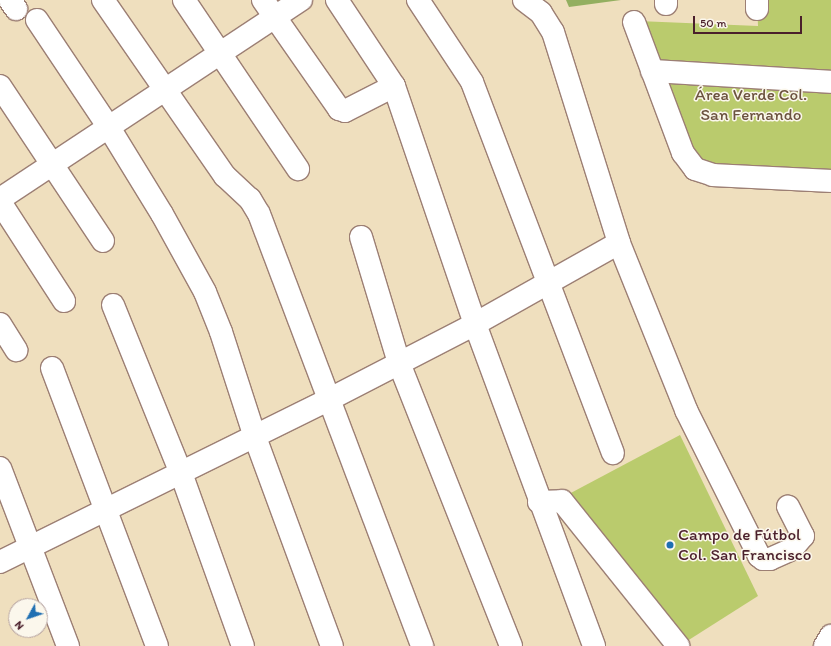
<!DOCTYPE html>
<meta charset="utf-8">
<style>
body{margin:0}
#map{position:relative;width:831px;height:646px;overflow:hidden;background:#efdfbe;font-family:Itim,sans-serif}
div>[style]{position:absolute}
.green>*{inset:0;background:#bacb6d}
.forest>*{inset:0;background:#93af60}
.roads{filter:drop-shadow(1px 0 #9c7f74) drop-shadow(-1px 0 #9c7f74) drop-shadow(0 1px #9c7f74) drop-shadow(0 -1px #9c7f74)}
.minor>*{height:22px;margin:-11px;padding:0 11px;transform-origin:11px;border-radius:11px;background:#fff}
.dots>*{width:11px;height:11px;translate:-50% -50%;box-sizing:border-box;border:2px solid #fbf7ec;border-radius:50%}
span{translate:-50% -50%;white-space:nowrap;text-align:center;line-height:1.15;-webkit-text-stroke:3px #fbf7ec;paint-order:stroke}
.park-label{font-size:17px;color:#6c533f}
.poi-label{font-size:17px;color:#4a1f2b}
.left{translate:0 -50%;text-align:left}
.north{position:absolute;left:8px;top:598px;width:40px;height:40px;box-sizing:border-box;background:#fbf7ec;border:1px solid #b4a19f;border-radius:50%;rotate:230deg;font-size:11px;font-weight:700;line-height:16px;text-align:center;color:#4a1f2b}
.north::after{content:'';display:block;margin:auto;width:14px;height:18px;background:#1f6fb2;clip-path:polygon(50% 0,100% 100%,50% 72%,0 100%)}
.scale{position:absolute;left:693px;top:16px;width:109px;height:18px;box-sizing:border-box;border:2px solid #4a1f2b;border-top:0;padding-left:5px;font-size:12px;line-height:14px;white-space:nowrap;color:#4a1f2b;-webkit-text-stroke:3px #fbf7ec;paint-order:stroke}
</style>
<div id="map">
<div class="green">
<div style="clip-path:polygon(757px 0,831px 0,831px 189px,687px 176px,638px 21px,758px 26px)"></div>
<div style="clip-path:polygon(680px 435px,758px 596px,684px 643px,567px 495px)"></div>
</div>
<div class="forest">
<div style="clip-path:polygon(566px 0,621px 0,569px 7px)"></div>
</div>
<div class="roads">
<div class="minor">
<div style="left:10px;top:0;width:11px;rotate:56deg"></div>
<div style="left:103px;top:0;width:214px;rotate:55.3deg"></div>
<div style="left:225px;top:176px;width:34px;rotate:43deg"></div>
<div style="left:250px;top:199px;width:17px;rotate:59deg"></div>
<div style="left:259px;top:214px;width:462px;rotate:69.3deg"></div>
<div style="left:184px;top:0;width:204px;rotate:56deg"></div>
<div style="left:263px;top:0;width:133px;rotate:55.1deg"></div>
<div style="left:339px;top:109px;width:6px;rotate:18deg"></div>
<div style="left:345px;top:111px;width:55px;rotate:-27deg"></div>
<div style="left:337px;top:0;width:103px;rotate:56.5deg"></div>
<div style="left:394px;top:86px;width:251px;rotate:71.2deg"></div>
<div style="left:475px;top:324px;width:343px;rotate:69.7deg"></div>
<div style="left:418px;top:0;width:98px;rotate:56.6deg"></div>
<div style="left:472px;top:82px;width:397px;rotate:69.2deg"></div>
<div style="left:524px;top:0;width:21px;rotate:37deg"></div>
<div style="left:541px;top:13px;width:22px;rotate:58deg"></div>
<div style="left:553px;top:32px;width:221px;rotate:72.6deg"></div>
<div style="left:619px;top:243px;width:180px;rotate:68.1deg"></div>
<div style="left:686px;top:410px;width:163px;rotate:63.4deg"></div>
<div style="left:759px;top:556px;width:5px;rotate:37deg"></div>
<div style="left:763px;top:559px;width:7px"></div>
<div style="left:770px;top:559px;width:24px;rotate:-24deg"></div>
<div style="left:792px;top:549px;width:17px;rotate:-50deg"></div>
<div style="left:803px;top:536px;width:33px;rotate:-117deg"></div>
<div style="left:666px;top:0;width:4px;rotate:90deg"></div>
<div style="left:757px;top:0;width:9px;rotate:90deg"></div>
<div style="left:37px;top:20px;width:128px;rotate:56.2deg"></div>
<div style="left:108px;top:126px;width:103px;rotate:58.5deg"></div>
<div style="left:162px;top:214px;width:89px;rotate:61.1deg"></div>
<div style="left:205px;top:292px;width:43px;rotate:68.2deg"></div>
<div style="left:221px;top:332px;width:110px;rotate:72.1deg"></div>
<div style="left:255px;top:437px;width:223px;rotate:69.8deg"></div>
<div style="left:634px;top:22px;width:140px;rotate:69.5deg"></div>
<div style="left:683px;top:153px;width:20px;rotate:53deg"></div>
<div style="left:695px;top:169px;width:19px;rotate:18deg"></div>
<div style="left:713px;top:175px;width:118px;rotate:2.9deg"></div>
<div style="left:652px;top:71px;width:179px;rotate:3.5deg"></div>
<div style="left:0;top:86px;width:186px;rotate:56.4deg"></div>
<div style="left:0;top:199px;width:361px;rotate:-33.5deg"></div>
<div style="left:0;top:202px;width:118px;rotate:57.1deg"></div>
<div style="left:361px;top:237px;width:132px;rotate:73.2deg"></div>
<div style="left:399px;top:363px;width:304px;rotate:68.4deg"></div>
<div style="left:113px;top:305px;width:181px;rotate:68deg"></div>
<div style="left:181px;top:473px;width:184px;rotate:70.3deg"></div>
<div style="left:0;top:324px;width:31px;rotate:58deg"></div>
<div style="left:52px;top:368px;width:297px;rotate:69.3deg"></div>
<div style="left:0;top:468px;width:191px;rotate:69.1deg"></div>
<div style="left:539px;top:502px;width:23px;rotate:-2deg"></div>
<div style="left:562px;top:501px;width:186px;rotate:51.3deg"></div>
<div style="left:0;top:562px;width:366px;rotate:-26.3deg"></div>
<div style="left:328px;top:400px;width:165px;rotate:-27.3deg"></div>
<div style="left:475px;top:324px;width:165px;rotate:-29.4deg"></div>
<div style="left:825px;top:646px;width:12px;rotate:-59deg"></div>
</div>
</div>
<div class="dots">
<div style="left:670px;top:545px;background:#1f6fb2"></div>
</div>
<div class="park-label">
<span style="left:751px;top:105px">Área Verde Col.<br>San Fernando</span>
</div>
<div class="poi-label">
<span class="left" style="left:678px;top:545px">Campo de Fútbol<br>Col. San Francisco</span>
</div>
<div class="north">N</div>
<div class="scale">50 m</div>
</div>
